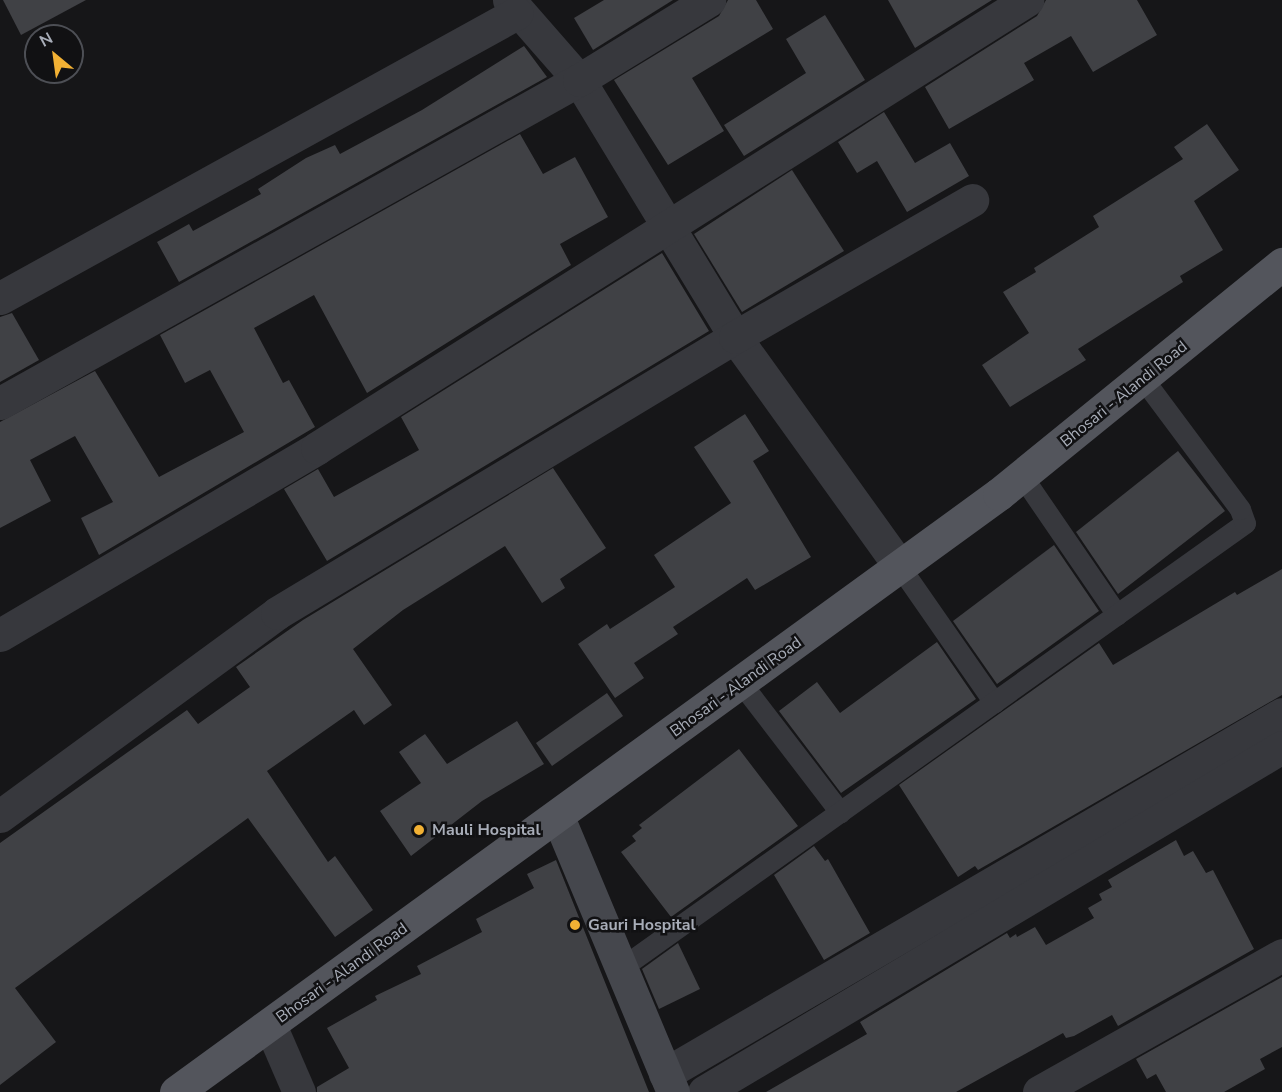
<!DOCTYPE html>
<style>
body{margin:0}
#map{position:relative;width:1282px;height:1092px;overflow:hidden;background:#161618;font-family:"Nunito Sans",sans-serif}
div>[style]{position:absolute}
.building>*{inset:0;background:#404145}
.lane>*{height:21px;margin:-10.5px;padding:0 10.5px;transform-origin:10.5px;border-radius:10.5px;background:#37383d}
.street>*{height:33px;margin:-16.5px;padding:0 16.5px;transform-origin:16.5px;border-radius:16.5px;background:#37383d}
.secondary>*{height:33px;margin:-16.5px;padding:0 16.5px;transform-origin:16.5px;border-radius:16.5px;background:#45474d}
.primary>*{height:33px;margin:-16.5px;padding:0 16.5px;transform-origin:16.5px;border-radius:16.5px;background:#53555c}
.dots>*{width:16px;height:16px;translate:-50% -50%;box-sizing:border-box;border:3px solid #111113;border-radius:50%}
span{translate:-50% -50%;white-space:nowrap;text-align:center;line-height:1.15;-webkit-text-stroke:5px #111113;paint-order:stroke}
.street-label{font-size:16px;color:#a8adb8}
.poi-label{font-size:16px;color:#a8adb8;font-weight:700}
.left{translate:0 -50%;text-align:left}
.north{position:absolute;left:24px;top:24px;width:60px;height:60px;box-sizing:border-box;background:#111113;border:2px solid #4d4f55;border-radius:50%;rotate:331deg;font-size:16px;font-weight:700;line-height:24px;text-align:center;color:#a8adb8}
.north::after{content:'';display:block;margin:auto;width:21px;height:27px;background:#f2b134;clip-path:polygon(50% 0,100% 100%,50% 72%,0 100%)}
</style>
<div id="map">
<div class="building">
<div style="clip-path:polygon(3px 0,86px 0,21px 35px)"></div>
<div style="clip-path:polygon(604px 0,673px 0,593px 50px,574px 18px)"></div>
<div style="clip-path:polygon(728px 0,756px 0,773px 29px,692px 78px,724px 131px,668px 165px,614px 80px,719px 16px)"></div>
<div style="clip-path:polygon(888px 0,992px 0,915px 48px)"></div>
<div style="clip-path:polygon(1046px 0,1137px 0,1157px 35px,1093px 72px,1071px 36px,1024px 63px,1034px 80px,949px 129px,925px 87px,1037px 16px)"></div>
<div style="clip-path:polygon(825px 15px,865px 80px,744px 156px,724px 125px,806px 73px,786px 39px)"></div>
<div style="clip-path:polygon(524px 46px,547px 77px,179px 282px,157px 242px,189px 224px,193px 231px,261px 194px,258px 189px,306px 158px,335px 145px,340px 154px,422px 110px)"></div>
<div style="clip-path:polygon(884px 112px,915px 163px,950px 143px,969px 176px,907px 212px,877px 161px,857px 173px,838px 142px)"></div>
<div style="clip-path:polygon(1207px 124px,1239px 170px,1194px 201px,1223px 250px,1180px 276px,1183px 282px,1078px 349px,1086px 360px,1010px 407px,982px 365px,1029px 333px,1003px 292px,1036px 272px,1034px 268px,1099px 227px,1093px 216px,1183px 159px,1174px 147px)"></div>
<div style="clip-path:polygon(520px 134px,543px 174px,575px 157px,608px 217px,560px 244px,571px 265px,367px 393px,314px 295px,254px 328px,283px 383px,289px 380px,315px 427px,99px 555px,81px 518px,113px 502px,75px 436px,30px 460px,51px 501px,0 528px,0 422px,95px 371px,159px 477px,244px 432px,210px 370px,185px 383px,160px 335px)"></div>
<div style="clip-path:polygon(792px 170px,844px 251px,742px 312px,694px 234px)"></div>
<div style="clip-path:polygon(662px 253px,709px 331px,327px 561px,284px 489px,318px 469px,334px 497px,419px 450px,401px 417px)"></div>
<div style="clip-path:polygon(12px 313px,39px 360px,0 382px,0 317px)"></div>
<div style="clip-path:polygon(745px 414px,769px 451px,753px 461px,811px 557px,755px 590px,747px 578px,673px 627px,678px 634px,634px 663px,644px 678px,615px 698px,578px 644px,607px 624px,610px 629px,675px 587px,654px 555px,731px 503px,694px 447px)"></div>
<div style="clip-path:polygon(1178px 451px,1225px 511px,1118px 594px,1076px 532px)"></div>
<div style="clip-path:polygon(553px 468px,606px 548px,560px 579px,565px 588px,542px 603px,505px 546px,403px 610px,353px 649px,392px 705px,364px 725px,354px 710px,267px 771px,328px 862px,335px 856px,373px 910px,335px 937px,248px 818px,15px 988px,56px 1042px,0 1085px,0 843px,187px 710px,198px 724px,250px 687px,236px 667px,303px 620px)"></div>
<div style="clip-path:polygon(1054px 545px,1099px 611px,997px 684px,953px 621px)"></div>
<div style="clip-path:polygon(1282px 569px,1282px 695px,978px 870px,975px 866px,958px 877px,899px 785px,1099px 643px,1113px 665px,1235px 592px,1237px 595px)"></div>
<div style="clip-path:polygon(937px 642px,976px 699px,841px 793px,779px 711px,817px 682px,840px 713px)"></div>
<div style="clip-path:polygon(607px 693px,623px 716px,552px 766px,536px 743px)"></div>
<div style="clip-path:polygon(517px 721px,544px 764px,482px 801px,411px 856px,380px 811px,421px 783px,399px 752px,425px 734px,447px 764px)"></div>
<div style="clip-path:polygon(739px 749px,798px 826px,671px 917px,621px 852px,636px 841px,632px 836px,642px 828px,639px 825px)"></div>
<div style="clip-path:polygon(1176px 840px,1184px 856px,1193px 851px,1206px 873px,1213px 870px,1254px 949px,1118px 1026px,1112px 1015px,1074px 1036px,1066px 1038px,1063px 1033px,956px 1092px,766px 1092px,867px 1034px,860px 1022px,1007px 933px,1010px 938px,1016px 934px,1017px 937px,1035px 927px,1046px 945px,1094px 918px,1088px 908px,1102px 900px,1099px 894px,1112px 887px,1108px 880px)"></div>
<div style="clip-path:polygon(814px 846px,825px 861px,828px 859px,870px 933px,824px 960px,774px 875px)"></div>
<div style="clip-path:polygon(556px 860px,649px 1092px,317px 1092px,317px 1087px,349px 1068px,327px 1028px,377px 1000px,375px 996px,421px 974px,417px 966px,482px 932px,476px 919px,534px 888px,527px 874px)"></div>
<div style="clip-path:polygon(678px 943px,700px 989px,659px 1009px,642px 969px)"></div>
<div style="clip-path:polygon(1282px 977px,1282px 1047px,1260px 1059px,1265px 1069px,1224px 1092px,1166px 1092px,1156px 1074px,1147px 1079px,1136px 1059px)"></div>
</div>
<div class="lane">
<div style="left:1022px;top:476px;width:168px;rotate:55.6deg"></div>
<div style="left:900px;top:567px;width:165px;rotate:55.2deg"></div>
<div style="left:741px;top:683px;width:163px;rotate:52.5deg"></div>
<div style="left:621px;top:968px;width:766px;rotate:-35.49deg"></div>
<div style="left:1245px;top:523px;width:15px;rotate:-110deg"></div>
<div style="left:1240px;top:509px;width:162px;rotate:-126.7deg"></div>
</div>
<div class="street">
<div style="left:509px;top:0;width:106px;rotate:48.8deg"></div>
<div style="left:579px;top:80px;width:301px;rotate:58.7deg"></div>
<div style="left:735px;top:337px;width:283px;rotate:54.3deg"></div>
<div style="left:0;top:298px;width:590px;rotate:-28.87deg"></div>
<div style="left:0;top:403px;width:663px;rotate:-29.16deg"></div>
<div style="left:579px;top:80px;width:153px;rotate:-31.6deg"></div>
<div style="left:0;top:635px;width:368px;rotate:-30.5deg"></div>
<div style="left:317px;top:448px;width:840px;rotate:-32.25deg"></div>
<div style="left:0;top:816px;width:343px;rotate:-36.2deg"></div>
<div style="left:277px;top:613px;width:535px;rotate:-31.07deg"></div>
<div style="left:735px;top:337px;width:274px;rotate:-30deg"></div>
<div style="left:270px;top:1025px;width:73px;rotate:66.6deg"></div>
<div style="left:665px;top:1074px;width:714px;rotate:-30.26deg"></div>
<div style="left:704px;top:1092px;width:673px;rotate:-30.83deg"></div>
<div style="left:1039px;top:1092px;width:279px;rotate:-29.4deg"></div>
</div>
<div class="secondary">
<div style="left:558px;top:817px;width:298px;rotate:67.3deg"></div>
</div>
<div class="primary">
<div style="left:176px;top:1092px;width:1017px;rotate:-36deg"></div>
<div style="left:999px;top:494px;width:365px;rotate:-39.1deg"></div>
</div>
<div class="dots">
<div style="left:419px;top:830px;background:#f2b134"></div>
<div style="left:575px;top:925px;background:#f2b134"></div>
</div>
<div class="street-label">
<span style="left:1124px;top:394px;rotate:-39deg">Bhosari - Alandi Road</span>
<span style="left:736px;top:687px;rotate:-36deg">Bhosari - Alandi Road</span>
<span style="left:342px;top:973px;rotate:-36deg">Bhosari - Alandi Road</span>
</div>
<div class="poi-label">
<span class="left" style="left:432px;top:830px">Mauli Hospital</span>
<span class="left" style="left:588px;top:925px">Gauri Hospital</span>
</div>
<div class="north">N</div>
</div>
